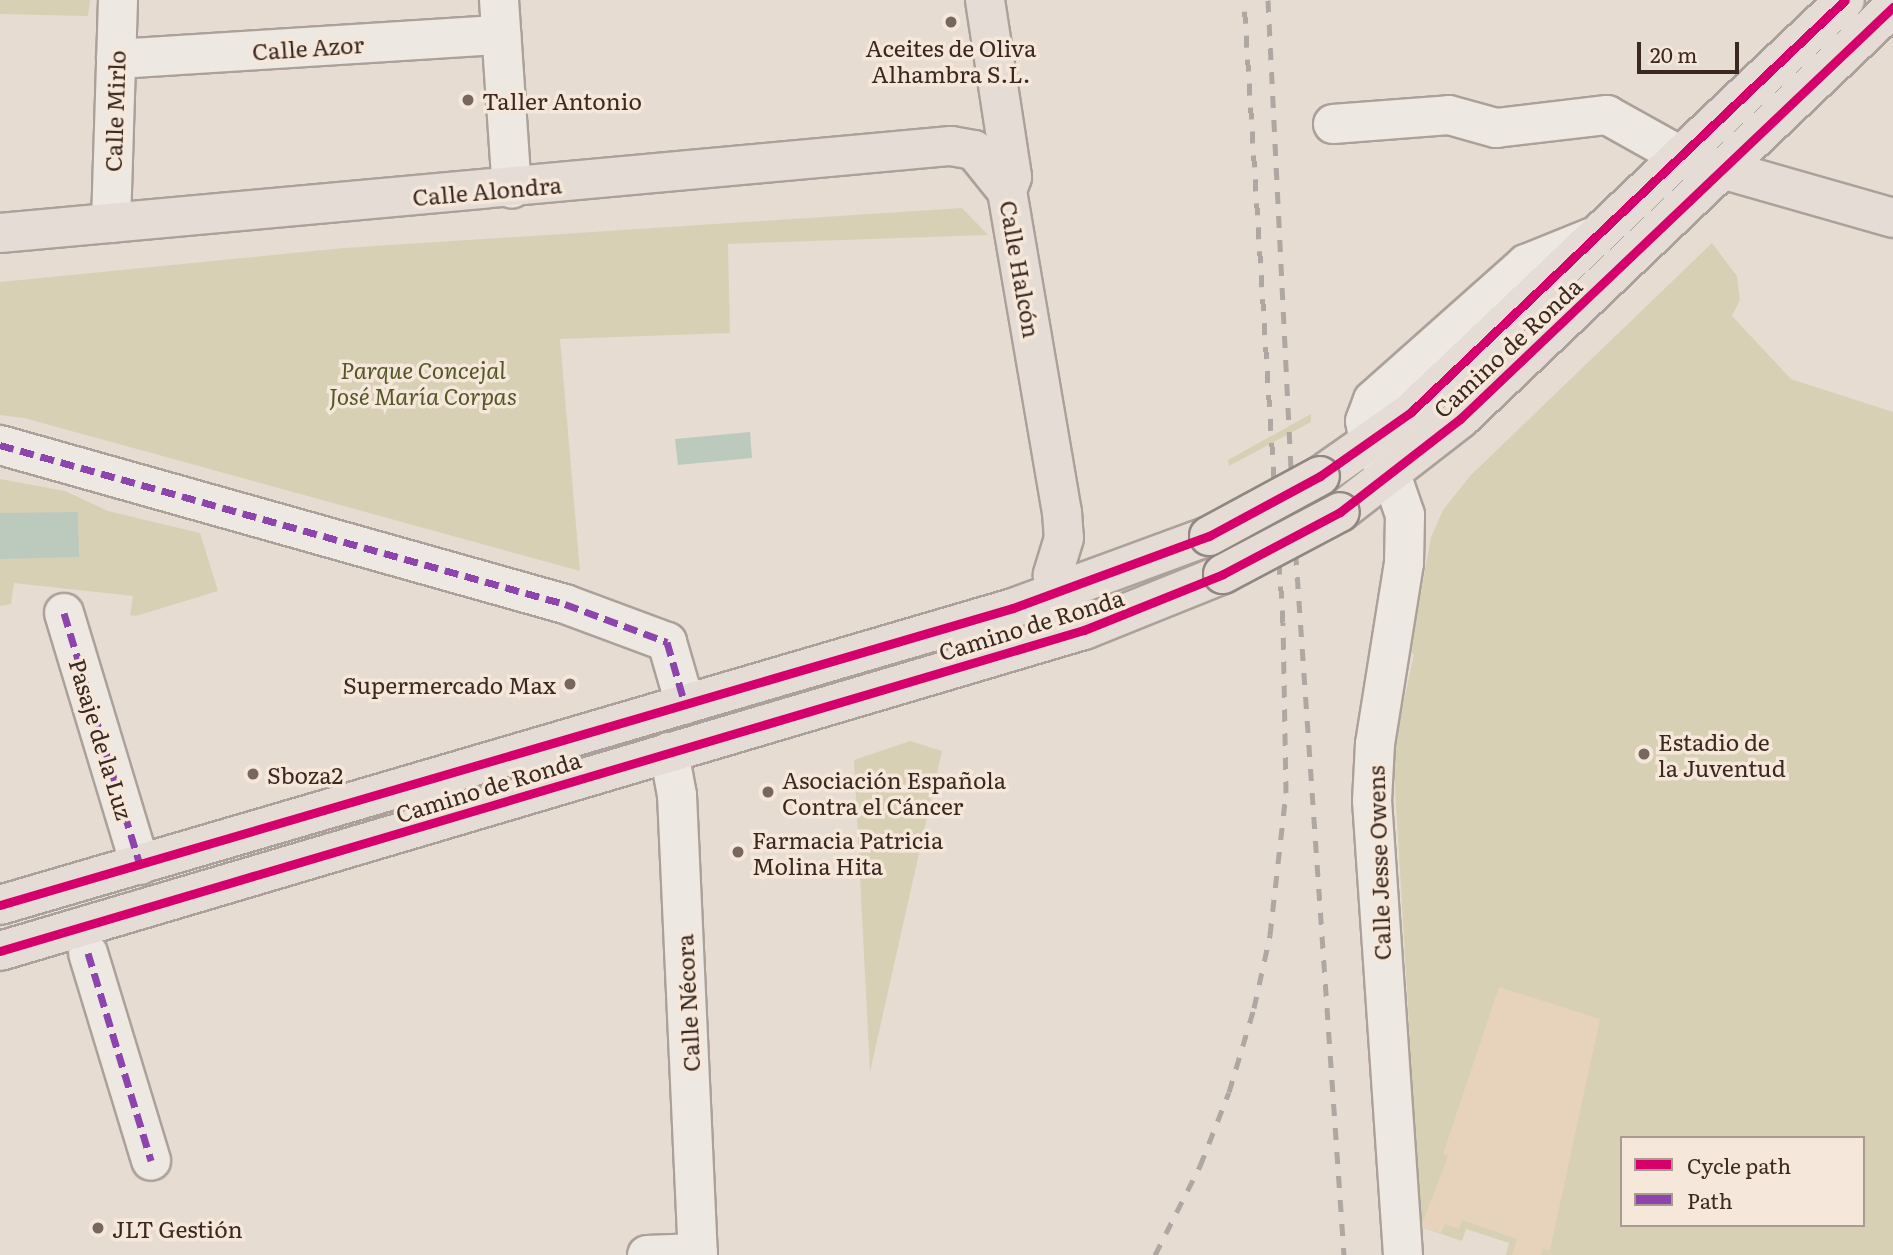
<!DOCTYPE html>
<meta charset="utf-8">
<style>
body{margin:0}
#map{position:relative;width:1893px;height:1255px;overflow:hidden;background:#e6dcd2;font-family:Literata,serif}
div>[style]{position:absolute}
.green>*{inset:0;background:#d8d0b5}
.sand>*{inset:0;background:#e7d2bb}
.water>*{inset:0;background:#bccabe}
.roads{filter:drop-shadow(2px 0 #aca19a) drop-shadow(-2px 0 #aca19a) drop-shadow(0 2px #aca19a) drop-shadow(0 -2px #aca19a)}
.minor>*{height:38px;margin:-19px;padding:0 19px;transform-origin:19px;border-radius:19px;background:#eee8e3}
.major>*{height:38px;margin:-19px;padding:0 19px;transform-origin:19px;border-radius:19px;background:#e5ddd5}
.rail>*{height:5px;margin-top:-2.5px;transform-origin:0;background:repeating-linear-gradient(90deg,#aea7a2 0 12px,transparent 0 24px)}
.bridges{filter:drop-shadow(2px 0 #918781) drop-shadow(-2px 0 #918781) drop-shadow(0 2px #918781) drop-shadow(0 -2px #918781)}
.major-bridge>*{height:38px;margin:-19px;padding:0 19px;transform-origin:19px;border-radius:19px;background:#e5ddd5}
.quiet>*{height:7px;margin-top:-3.5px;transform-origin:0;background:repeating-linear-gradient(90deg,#8e44ad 0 14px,transparent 0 21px)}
.cycleway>*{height:9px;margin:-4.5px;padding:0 4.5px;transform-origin:4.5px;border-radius:4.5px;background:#d6006c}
.dots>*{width:19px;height:19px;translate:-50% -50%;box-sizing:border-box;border:4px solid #f5e7d9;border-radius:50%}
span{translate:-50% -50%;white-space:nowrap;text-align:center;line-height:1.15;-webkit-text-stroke:7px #f5e7d9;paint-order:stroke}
.street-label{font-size:23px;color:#3b2821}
.poi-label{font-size:23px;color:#3b2821}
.left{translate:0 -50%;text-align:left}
.right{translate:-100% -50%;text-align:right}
.park-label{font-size:23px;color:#565729;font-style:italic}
.legend{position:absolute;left:1620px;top:1136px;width:245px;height:91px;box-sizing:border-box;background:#f5e7d9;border:2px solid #ab9b8f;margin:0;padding:9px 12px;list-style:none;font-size:21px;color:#3b2821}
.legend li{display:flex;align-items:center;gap:14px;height:35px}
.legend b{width:35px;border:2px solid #ab9b8f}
.scale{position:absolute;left:1637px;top:42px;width:102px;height:32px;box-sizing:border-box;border:4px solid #3b2821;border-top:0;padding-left:9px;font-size:21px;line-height:24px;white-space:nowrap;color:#3b2821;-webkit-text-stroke:5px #f5e7d9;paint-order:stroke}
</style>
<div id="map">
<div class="green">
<div style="clip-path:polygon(0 0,90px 0,88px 16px,0 14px)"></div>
<div style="clip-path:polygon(962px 208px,988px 235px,728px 244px,730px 333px,560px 339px,580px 571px,24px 418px,0 415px,0 282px,344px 248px)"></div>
<div style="clip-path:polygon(evenodd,1712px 243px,1737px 276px,1740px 300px,1732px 316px,1791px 379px,1893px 412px,1893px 1255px,1506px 1255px,1509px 1243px,1466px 1229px,1462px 1241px,1421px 1227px,1394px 771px,1396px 736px,1414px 654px,1410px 653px,1431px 537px,1443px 510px,1471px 475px,1712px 243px,1622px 1138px,1863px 1138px,1863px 1225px,1622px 1225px,1622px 1138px)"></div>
<div style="clip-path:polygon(1311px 414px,1311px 422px,1229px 466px,1228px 460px)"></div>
<div style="clip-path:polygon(0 479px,65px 491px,108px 511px,200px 533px,218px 591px,136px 616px,130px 615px,133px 596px,14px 583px,11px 604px,0 606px)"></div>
<div style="clip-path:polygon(910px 741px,942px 751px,870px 1072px,854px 760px)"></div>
</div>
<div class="sand">
<div style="clip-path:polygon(1499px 987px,1600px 1019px,1550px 1250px,1543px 1249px,1541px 1255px,1512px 1255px,1517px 1239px,1462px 1220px,1459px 1229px,1445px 1224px,1441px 1233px,1421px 1227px,1448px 1156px,1443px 1154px)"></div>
</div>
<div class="water">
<div style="clip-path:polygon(750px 432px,752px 458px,678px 465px,675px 439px)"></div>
<div style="clip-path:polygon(78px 512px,79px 557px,0 559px,0 513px)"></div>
</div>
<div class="roads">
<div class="minor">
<div style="left:499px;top:0;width:189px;rotate:86.1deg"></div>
<div style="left:116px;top:59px;width:386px;rotate:-3.6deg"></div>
<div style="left:1333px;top:124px;width:116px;rotate:-4.4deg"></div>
<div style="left:1449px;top:115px;width:49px;rotate:15.5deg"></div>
<div style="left:1496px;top:128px;width:112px;rotate:-6.7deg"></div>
<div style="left:1607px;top:115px;width:86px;rotate:29.2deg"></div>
<div style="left:111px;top:223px;width:223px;rotate:-88.2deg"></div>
<div style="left:0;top:445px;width:587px;rotate:15.72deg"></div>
<div style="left:565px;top:604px;width:109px;rotate:20.4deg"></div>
<div style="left:667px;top:642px;width:65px;rotate:73.8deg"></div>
<div style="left:64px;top:613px;width:263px;rotate:73.2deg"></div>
<div style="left:669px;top:752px;width:44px;rotate:79.5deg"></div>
<div style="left:677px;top:795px;width:460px;rotate:87.4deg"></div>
<div style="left:88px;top:953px;width:217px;rotate:73.1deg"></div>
<div style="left:647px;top:1255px;width:51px;rotate:-2.2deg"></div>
<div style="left:1403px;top:1255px;width:455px;rotate:-93.9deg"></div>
<div style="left:1372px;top:801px;width:57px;rotate:-87deg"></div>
<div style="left:1375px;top:744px;width:183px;rotate:-80.9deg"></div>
<div style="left:1404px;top:563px;width:48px;rotate:-88.8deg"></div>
<div style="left:1405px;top:515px;width:43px;rotate:-108.9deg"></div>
<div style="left:1391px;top:474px;width:38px;rotate:-125deg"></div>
<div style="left:1369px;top:443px;width:22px;rotate:-100deg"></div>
<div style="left:1365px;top:421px;width:22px;rotate:-69deg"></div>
<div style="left:1373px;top:400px;width:205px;rotate:-41.6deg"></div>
<div style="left:1526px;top:264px;width:74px;rotate:-22.1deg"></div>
</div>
<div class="major">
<div style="left:985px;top:0;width:179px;rotate:81.3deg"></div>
<div style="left:1012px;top:177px;width:15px;rotate:110deg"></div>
<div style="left:1007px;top:191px;width:326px;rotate:80.3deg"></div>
<div style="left:1062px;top:512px;width:26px;rotate:86deg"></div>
<div style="left:1064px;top:538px;width:39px;rotate:107deg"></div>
<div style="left:1053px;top:575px;width:18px;rotate:81deg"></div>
<div style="left:1056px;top:593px;width:24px;rotate:54deg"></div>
<div style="left:1704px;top:164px;width:197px;rotate:15.9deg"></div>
<div style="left:0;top:233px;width:955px;rotate:-5.23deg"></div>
<div style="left:951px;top:146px;width:23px;rotate:10deg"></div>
<div style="left:974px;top:150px;width:53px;rotate:51.2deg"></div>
<div style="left:1320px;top:476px;width:111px;rotate:-35.1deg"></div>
<div style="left:1411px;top:412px;width:598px;rotate:-43.51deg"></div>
<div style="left:1340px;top:512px;width:152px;rotate:-37.8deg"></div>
<div style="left:1460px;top:419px;width:598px;rotate:-43.58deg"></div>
<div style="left:0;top:905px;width:1056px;rotate:-16.34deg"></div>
<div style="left:1013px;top:608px;width:209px;rotate:-20.2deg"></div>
<div style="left:0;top:951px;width:1131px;rotate:-16.5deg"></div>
<div style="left:1084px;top:630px;width:150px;rotate:-21.9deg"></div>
</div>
</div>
<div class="rail">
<div style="left:1268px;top:0;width:530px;rotate:87.19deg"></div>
<div style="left:1294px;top:529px;width:728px;rotate:86.06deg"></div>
<div style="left:1155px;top:1255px;width:100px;rotate:-63.2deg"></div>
<div style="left:1200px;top:1166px;width:79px;rotate:-68.6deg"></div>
<div style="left:1229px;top:1092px;width:88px;rotate:-73.4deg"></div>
<div style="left:1254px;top:1008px;width:75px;rotate:-77.6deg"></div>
<div style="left:1270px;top:935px;width:143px;rotate:-83.6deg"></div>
<div style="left:1286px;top:793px;width:171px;rotate:-91deg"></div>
<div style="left:1283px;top:622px;width:623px;rotate:-93.59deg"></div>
</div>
<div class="bridges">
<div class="major-bridge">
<div style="left:1209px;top:536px;width:126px;rotate:-28.4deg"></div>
<div style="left:1223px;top:574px;width:132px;rotate:-27.9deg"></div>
</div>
</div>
<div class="quiet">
<div style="left:0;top:445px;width:587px;rotate:15.72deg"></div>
<div style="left:565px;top:604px;width:109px;rotate:20.4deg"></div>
<div style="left:667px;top:642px;width:65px;rotate:73.8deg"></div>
<div style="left:64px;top:613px;width:263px;rotate:73.2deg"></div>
<div style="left:88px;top:953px;width:217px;rotate:73.1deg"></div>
</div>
<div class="cycleway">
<div style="left:0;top:905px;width:1056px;rotate:-16.34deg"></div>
<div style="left:1013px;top:608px;width:209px;rotate:-20.2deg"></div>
<div style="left:1209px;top:536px;width:126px;rotate:-28.4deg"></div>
<div style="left:1320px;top:476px;width:111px;rotate:-35.1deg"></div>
<div style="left:1411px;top:412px;width:598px;rotate:-43.51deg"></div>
<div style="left:0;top:951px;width:1131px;rotate:-16.5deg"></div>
<div style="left:1084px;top:630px;width:150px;rotate:-21.9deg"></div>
<div style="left:1223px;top:574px;width:132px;rotate:-27.9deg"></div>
<div style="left:1340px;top:512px;width:152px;rotate:-37.8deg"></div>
<div style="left:1460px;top:419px;width:598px;rotate:-43.58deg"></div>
</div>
<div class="dots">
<div style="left:951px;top:22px;background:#77675f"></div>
<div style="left:468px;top:100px;background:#77675f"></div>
<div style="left:570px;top:684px;background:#77675f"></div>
<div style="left:1644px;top:754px;background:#77675f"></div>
<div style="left:253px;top:774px;background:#77675f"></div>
<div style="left:768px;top:792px;background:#77675f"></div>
<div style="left:738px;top:852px;background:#77675f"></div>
<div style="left:98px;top:1228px;background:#77675f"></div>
</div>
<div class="street-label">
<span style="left:308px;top:47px;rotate:-4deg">Calle Azor</span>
<span style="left:114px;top:111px;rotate:-88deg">Calle Mirlo</span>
<span style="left:487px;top:190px;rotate:-5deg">Calle Alondra</span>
<span style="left:1021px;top:269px;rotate:80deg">Calle Halcón</span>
<span style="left:1507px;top:347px;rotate:-43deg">Camino de Ronda</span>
<span style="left:1031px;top:624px;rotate:-17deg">Camino de Ronda</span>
<span style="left:102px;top:739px;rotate:73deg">Pasaje de la Luz</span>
<span style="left:488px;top:786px;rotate:-17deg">Camino de Ronda</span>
<span style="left:1378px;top:863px;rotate:-92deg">Calle Jesse Owens</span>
<span style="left:687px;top:1003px;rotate:-93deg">Calle Nécora</span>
</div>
<div class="poi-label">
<span style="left:951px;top:60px">Aceites de Oliva<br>Alhambra S.L.</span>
<span class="left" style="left:482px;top:100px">Taller Antonio</span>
<span class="right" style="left:556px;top:684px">Supermercado Max</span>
<span class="left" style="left:1658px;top:754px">Estadio de<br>la Juventud</span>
<span class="left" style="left:267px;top:774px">Sboza2</span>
<span class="left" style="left:782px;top:792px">Asociación Española<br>Contra el Cáncer</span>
<span class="left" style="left:752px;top:852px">Farmacia Patricia<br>Molina Hita</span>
<span class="left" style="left:112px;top:1228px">JLT Gestión</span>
</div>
<div class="park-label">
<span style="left:423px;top:382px">Parque Concejal<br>José María Corpas</span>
</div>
<ul class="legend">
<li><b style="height:9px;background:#d6006c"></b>Cycle path</li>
<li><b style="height:9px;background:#8e44ad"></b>Path</li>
</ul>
<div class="scale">20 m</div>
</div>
